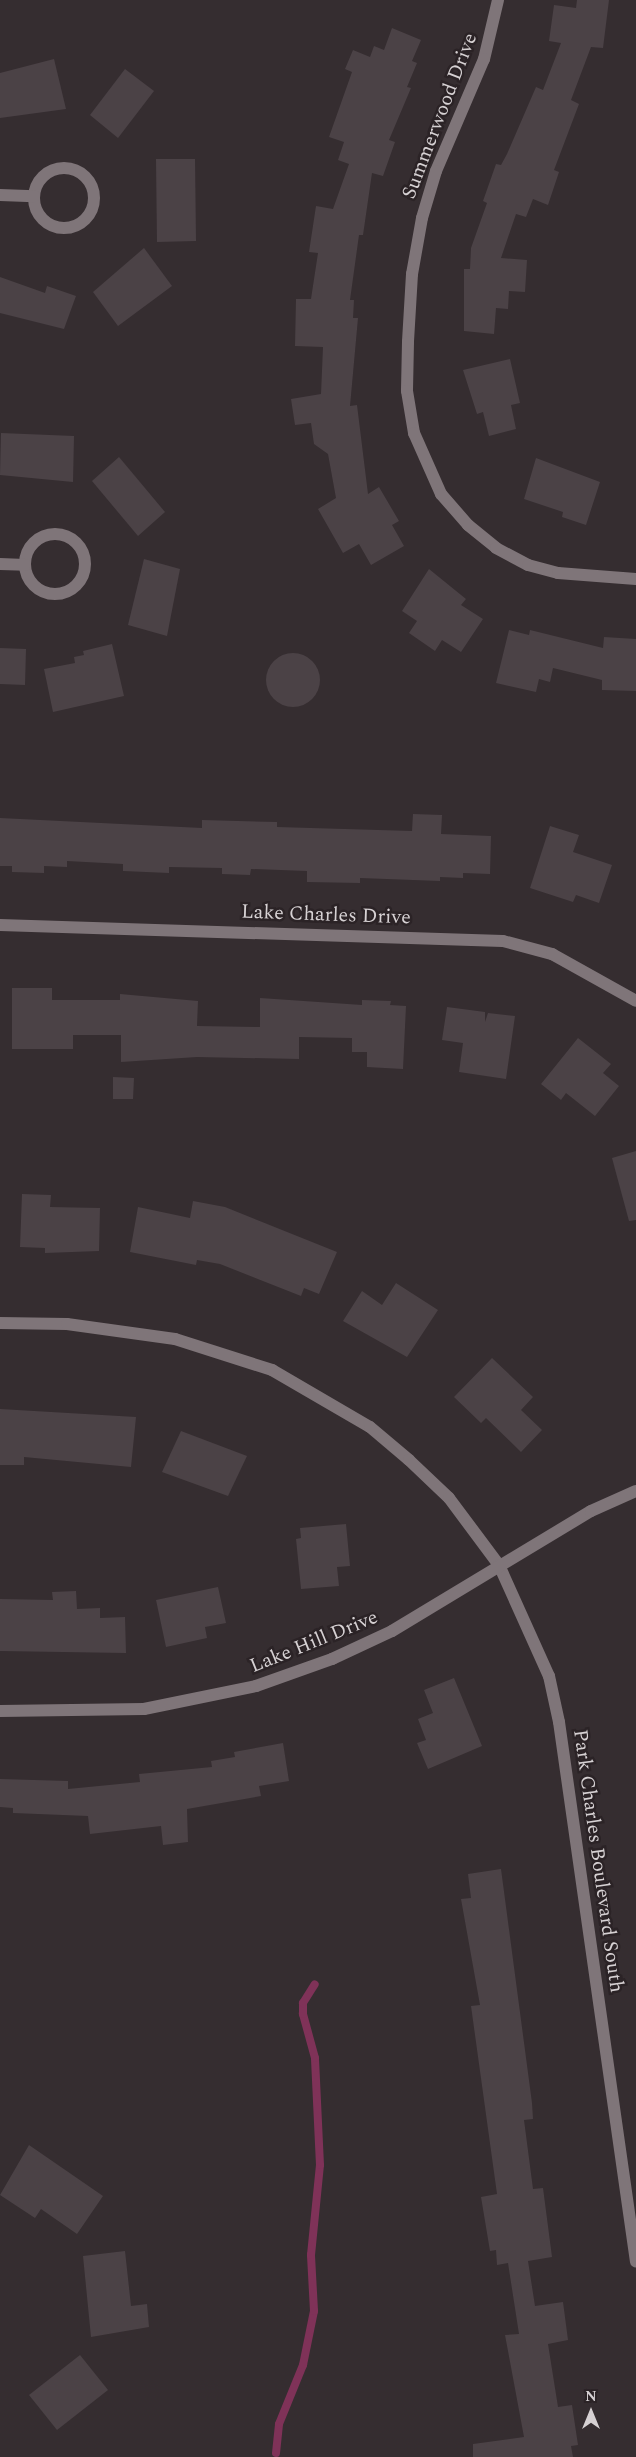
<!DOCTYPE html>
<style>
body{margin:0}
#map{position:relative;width:636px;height:2457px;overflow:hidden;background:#352d30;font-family:Spectral,serif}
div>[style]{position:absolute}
.stream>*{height:8px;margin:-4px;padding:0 4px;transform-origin:4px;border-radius:4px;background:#7f3258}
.building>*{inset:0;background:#4b4246}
.round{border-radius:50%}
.minor>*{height:12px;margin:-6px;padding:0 6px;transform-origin:6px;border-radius:6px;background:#7f7579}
.minor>.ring{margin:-6px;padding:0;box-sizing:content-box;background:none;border:12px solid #7f7579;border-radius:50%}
span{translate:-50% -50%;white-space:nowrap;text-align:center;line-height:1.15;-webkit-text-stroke:5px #2b2326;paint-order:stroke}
.street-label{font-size:20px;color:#d6d1d3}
.north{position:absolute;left:566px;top:2387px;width:50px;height:50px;-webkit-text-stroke:4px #2b2326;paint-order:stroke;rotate:0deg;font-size:14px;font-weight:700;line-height:20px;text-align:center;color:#d6d1d3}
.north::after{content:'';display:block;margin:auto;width:18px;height:22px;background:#d6d1d3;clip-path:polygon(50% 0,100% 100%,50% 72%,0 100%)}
</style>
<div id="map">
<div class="stream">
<div style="left:276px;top:2453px;width:29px;rotate:-84deg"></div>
<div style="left:279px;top:2424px;width:64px;rotate:-67.9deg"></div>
<div style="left:303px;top:2365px;width:55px;rotate:-78.5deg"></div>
<div style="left:314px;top:2311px;width:56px;rotate:-93.1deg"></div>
<div style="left:311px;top:2255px;width:90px;rotate:-84.3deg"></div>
<div style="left:320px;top:2165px;width:107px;rotate:-92.7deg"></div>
<div style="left:315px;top:2058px;width:46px;rotate:-105.3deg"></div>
<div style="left:303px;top:2014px;width:11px;rotate:-90deg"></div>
<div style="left:303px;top:2003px;width:22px;rotate:-58deg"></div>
</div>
<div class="building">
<div style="clip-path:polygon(577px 0,609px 0,603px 48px,591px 47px,571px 100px,579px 104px,554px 170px,559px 172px,548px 205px,533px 199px,526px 217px,516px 214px,501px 258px,527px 260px,525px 292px,509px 291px,508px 309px,496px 308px,494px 334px,464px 331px,464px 269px,470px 269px,471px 248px,487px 203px,483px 201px,496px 164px,501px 165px,507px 154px,536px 87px,543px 90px,561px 43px,549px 41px,554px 5px,576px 8px)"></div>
<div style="clip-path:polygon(392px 28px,421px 40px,412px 61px,417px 63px,407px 87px,411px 88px,389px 140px,395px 142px,383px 176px,372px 173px,363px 235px,359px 235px,350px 300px,354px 300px,353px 318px,358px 318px,350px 406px,357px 405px,368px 494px,379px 487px,399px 521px,392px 525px,404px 546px,371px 565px,359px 544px,343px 553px,318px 509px,336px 498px,328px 454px,314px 444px,311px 423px,295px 425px,291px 399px,321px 394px,323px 347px,295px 346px,296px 299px,311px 299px,318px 253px,309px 252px,316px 206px,333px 209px,349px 164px,338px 160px,344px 142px,329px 137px,352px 72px,345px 69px,353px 50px,370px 57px,374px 46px,384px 50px)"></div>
<div style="clip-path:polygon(54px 59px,66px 109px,0 118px,0 73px)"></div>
<div style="clip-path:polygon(125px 69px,154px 91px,118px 138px,90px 115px)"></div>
<div style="clip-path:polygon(156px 159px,195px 159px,196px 241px,157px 242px)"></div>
<div style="clip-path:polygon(144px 248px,172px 286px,118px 326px,93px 292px)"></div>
<div style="clip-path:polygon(0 277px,45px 293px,47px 286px,76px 296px,64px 329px,0 313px)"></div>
<div style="clip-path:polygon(510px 359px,520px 403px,511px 405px,516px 429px,489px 436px,483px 412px,477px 414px,463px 370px)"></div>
<div style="clip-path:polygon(1px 433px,74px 436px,73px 482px,0 475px)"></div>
<div style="clip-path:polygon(119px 457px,165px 512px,138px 536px,92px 481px)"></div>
<div style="clip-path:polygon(536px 458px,600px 482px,586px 525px,562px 517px,563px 512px,524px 499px)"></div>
<div style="clip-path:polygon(144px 559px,180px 569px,167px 636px,128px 625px)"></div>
<div style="clip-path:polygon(429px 569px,466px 599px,461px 605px,483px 619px,461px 652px,442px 640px,435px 651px,409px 633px,417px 621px,402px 611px)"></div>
<div style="clip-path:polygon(509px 630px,529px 635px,530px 630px,603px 648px,604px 637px,636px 639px,636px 691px,602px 690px,602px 680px,553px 668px,550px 682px,539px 679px,536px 692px,496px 683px)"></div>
<div style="clip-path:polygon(112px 644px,124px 696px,53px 712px,44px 669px,75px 663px,74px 657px,84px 655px,83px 651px)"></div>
<div style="clip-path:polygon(0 648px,26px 649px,25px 685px,0 684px)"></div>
<div class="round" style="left:266px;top:653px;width:54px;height:54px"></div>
<div style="clip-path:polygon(413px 814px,442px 815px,441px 834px,491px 836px,490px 874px,463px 873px,463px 878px,440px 877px,440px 881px,360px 878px,360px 883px,307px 882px,307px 871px,251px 869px,250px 875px,222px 874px,222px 868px,169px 867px,169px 873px,123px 871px,123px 864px,67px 861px,67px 867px,44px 866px,44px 873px,12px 872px,12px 866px,0 866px,0 818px,202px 828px,202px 820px,277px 822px,277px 827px,412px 831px)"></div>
<div style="clip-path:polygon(550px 826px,579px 835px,573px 852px,612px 865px,599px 903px,576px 895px,573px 902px,530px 888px)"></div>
<div style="clip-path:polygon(12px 988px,52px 988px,52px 1000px,120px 1000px,120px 994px,198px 1001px,197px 1026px,260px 1027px,260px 998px,362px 1005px,362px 1000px,391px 1001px,390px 1005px,406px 1006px,403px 1069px,367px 1067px,367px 1052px,352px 1052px,352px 1038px,299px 1037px,299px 1059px,197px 1057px,121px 1062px,121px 1035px,73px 1035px,73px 1049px,12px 1049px)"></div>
<div style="clip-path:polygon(447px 1007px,485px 1012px,485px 1022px,488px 1013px,515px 1016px,506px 1079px,459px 1072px,463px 1043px,442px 1040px)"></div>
<div style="clip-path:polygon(578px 1038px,611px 1064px,603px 1073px,619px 1086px,595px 1116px,566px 1093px,561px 1100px,541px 1084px)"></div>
<div style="clip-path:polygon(113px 1077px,134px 1078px,133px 1099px,113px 1099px)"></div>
<div style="clip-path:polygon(636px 1151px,636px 1220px,629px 1221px,612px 1158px)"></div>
<div style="clip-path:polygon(22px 1194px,51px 1195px,50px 1207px,100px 1208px,99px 1251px,45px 1253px,45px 1248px,20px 1247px)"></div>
<div style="clip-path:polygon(193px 1201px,225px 1207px,337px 1252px,319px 1294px,304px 1288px,301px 1296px,220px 1264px,197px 1260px,196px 1265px,130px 1252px,138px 1207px,190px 1218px)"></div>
<div style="clip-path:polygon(396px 1283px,438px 1310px,407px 1357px,343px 1321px,362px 1291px,382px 1305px)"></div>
<div style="clip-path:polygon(492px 1358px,533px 1397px,521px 1410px,542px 1430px,521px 1452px,486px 1418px,481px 1423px,454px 1397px)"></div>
<div style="clip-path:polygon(0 1409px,136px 1417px,131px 1467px,24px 1457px,24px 1465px,0 1465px)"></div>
<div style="clip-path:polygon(181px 1431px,247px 1456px,228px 1496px,162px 1472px)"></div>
<div style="clip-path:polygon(346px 1524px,350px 1566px,337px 1567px,339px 1586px,301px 1589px,296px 1539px,301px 1538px,300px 1528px)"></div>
<div style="clip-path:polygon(218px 1587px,226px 1623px,205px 1627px,207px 1638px,166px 1647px,156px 1600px)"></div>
<div style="clip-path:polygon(76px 1591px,77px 1609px,100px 1608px,100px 1618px,125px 1617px,126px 1653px,0 1651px,0 1599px,53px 1600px,52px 1592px)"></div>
<div style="clip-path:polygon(454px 1678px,482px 1746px,428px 1769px,417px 1743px,426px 1740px,418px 1719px,433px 1713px,424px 1690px)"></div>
<div style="clip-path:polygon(283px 1743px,289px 1781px,259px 1786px,261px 1796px,187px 1809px,188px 1842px,163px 1845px,161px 1826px,90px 1834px,88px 1816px,13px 1813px,13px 1808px,0 1807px,0 1779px,68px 1781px,68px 1789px,140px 1782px,139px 1774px,212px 1767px,211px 1761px,235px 1757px,234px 1752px)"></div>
<div style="clip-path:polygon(501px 1869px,532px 2103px,533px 2119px,524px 2120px,533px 2189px,543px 2188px,552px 2257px,528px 2261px,535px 2306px,563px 2302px,568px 2340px,548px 2344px,558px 2407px,572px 2405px,578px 2445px,571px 2446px,573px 2457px,473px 2457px,473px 2444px,524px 2437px,505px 2335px,519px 2334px,508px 2263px,497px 2265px,496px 2250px,490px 2251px,481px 2197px,497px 2194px,471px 2006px,480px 2005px,461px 1899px,471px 1898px,468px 1874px)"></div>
<div style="clip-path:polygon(29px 2145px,103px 2196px,77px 2234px,41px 2209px,35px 2218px,0 2195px)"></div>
<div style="clip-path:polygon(125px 2251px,131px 2306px,147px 2304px,149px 2327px,91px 2337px,83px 2256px)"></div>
<div style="clip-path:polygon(80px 2355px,108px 2390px,57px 2430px,29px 2395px)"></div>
</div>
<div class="minor">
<div style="left:498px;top:0;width:61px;rotate:103.3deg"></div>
<div style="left:484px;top:59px;width:122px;rotate:113.2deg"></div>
<div style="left:436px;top:171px;width:49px;rotate:106.6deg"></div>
<div style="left:422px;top:218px;width:57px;rotate:100.1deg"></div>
<div style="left:412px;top:274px;width:68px;rotate:93.4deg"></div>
<div style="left:408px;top:342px;width:49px;rotate:91.2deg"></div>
<div style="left:407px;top:391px;width:43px;rotate:80.5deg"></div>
<div style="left:414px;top:433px;width:67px;rotate:66.1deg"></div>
<div style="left:441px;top:494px;width:41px;rotate:48.9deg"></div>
<div style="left:468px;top:525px;width:36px;rotate:39deg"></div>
<div style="left:496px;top:548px;width:36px;rotate:28deg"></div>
<div style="left:528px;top:565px;width:31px;rotate:15deg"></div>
<div style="left:558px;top:573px;width:78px;rotate:4.4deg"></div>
<div class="ring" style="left:34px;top:168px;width:48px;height:48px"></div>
<div style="left:0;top:195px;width:34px;rotate:2deg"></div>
<div class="ring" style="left:25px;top:534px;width:48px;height:48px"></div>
<div style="left:0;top:564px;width:25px;rotate:2deg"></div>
<div style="left:0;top:925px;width:503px;rotate:1.82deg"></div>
<div style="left:503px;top:941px;width:51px;rotate:14.9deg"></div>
<div style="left:552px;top:954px;width:96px;rotate:29.2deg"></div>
<div style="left:0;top:1323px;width:67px;rotate:0.9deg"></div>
<div style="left:67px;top:1324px;width:109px;rotate:7.9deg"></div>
<div style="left:175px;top:1339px;width:102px;rotate:17.7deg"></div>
<div style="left:272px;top:1370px;width:113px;rotate:30.2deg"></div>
<div style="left:370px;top:1427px;width:51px;rotate:40.2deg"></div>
<div style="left:409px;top:1460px;width:55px;rotate:43.5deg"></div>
<div style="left:449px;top:1498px;width:84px;rotate:53.3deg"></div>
<div style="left:499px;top:1565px;width:122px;rotate:65.8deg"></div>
<div style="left:549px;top:1676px;width:47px;rotate:77.7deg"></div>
<div style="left:559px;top:1722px;width:545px;rotate:81.88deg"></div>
<div style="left:0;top:1711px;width:144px;rotate:-0.8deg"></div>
<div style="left:144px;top:1709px;width:114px;rotate:-11.6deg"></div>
<div style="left:256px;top:1686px;width:81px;rotate:-19.6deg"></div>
<div style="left:332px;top:1659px;width:66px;rotate:-25deg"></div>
<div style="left:392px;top:1631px;width:232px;rotate:-31.1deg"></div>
<div style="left:591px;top:1511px;width:49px;rotate:-24deg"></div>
</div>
<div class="street-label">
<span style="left:440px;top:116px;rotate:-69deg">Summerwood Drive</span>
<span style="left:326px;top:915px;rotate:2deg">Lake Charles Drive</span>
<span style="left:314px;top:1642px;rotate:-22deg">Lake Hill Drive</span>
<span style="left:598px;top:1861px;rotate:82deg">Park Charles Boulevard South</span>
</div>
<div class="north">N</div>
</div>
